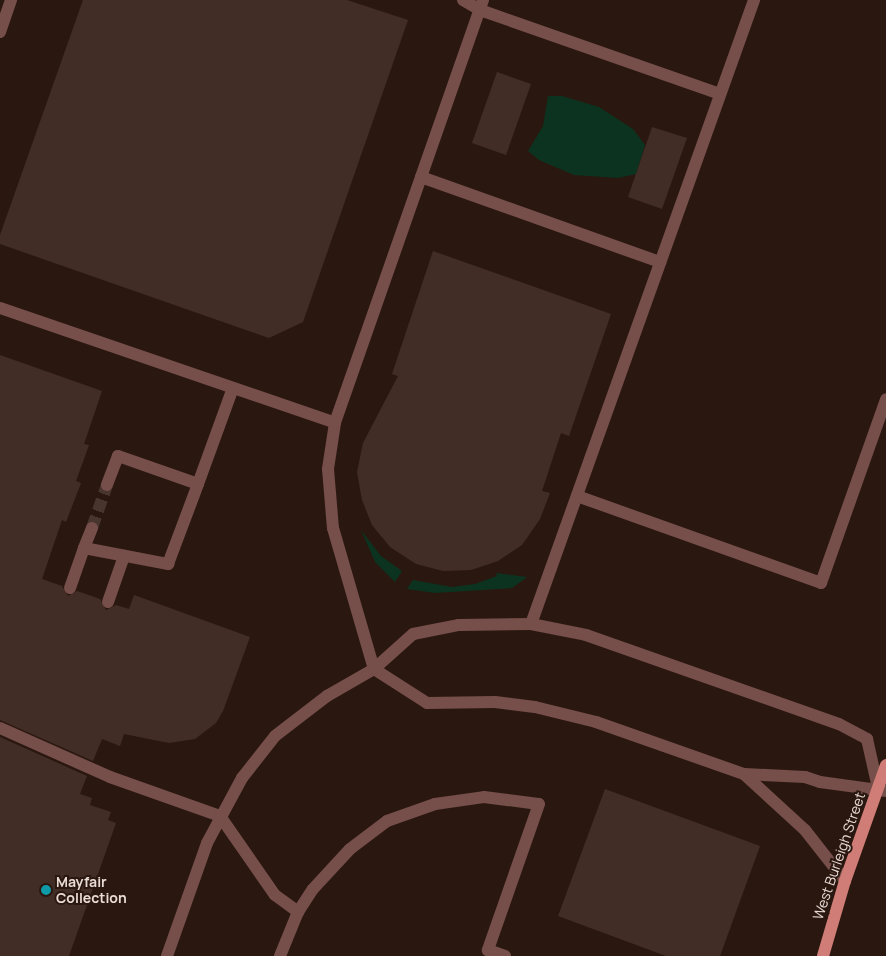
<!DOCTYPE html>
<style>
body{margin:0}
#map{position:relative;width:886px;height:956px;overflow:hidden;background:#2a1810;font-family:Manrope,sans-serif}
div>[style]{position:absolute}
.green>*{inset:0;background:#0c331f}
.building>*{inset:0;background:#422d26}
.minor-tunnel>*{height:12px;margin-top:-6px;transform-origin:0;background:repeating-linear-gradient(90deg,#47352e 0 12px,transparent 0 18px)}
.minor>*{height:12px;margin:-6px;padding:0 6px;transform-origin:6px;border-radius:6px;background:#764e4a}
.major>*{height:12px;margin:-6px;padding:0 6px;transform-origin:6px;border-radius:6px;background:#cf7d76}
.dots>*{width:14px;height:14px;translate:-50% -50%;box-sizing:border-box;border:2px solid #2a1810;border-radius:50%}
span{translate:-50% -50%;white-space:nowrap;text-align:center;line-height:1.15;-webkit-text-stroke:4px #2a1810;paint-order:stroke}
.street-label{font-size:14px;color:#e9dbd6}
.poi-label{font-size:14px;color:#e9dbd6;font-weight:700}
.left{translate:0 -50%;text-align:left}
</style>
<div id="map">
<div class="green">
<div style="clip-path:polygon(548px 96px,562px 96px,599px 107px,633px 129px,645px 145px,636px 174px,618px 178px,574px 175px,539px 160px,528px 151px,543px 126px)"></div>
<div style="clip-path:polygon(361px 530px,381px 556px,402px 571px,395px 582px,375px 562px)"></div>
<div style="clip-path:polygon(496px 573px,527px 577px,512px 588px,435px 593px,407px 589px,413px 580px,452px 587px,475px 584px,497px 576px)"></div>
</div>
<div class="building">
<div style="clip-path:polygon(83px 0,347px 0,408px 20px,303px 322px,269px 338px,0 244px,0 235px)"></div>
<div style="clip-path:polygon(497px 72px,531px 84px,506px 155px,472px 143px)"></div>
<div style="clip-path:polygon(652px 127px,687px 138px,662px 209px,628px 197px)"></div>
<div style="clip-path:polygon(433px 251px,611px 314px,569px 436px,561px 433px,542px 491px,550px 493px,540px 519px,522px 545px,498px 561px,471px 570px,443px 571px,416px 564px,390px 547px,372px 525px,362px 500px,357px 472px,363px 443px,398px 376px,392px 374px)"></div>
<div style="clip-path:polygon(0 355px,102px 391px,84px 444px,89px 445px,76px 481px,81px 483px,66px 522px,62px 520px,42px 579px,62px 586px,68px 596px,77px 591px,100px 599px,106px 610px,116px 605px,129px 609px,134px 595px,250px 637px,223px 711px,216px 723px,195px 739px,169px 743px,124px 734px,120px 746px,102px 739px,93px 761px,0 720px)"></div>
<div style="clip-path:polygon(0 737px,87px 776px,80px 794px,92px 798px,90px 805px,111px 812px,108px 820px,116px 823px,69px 956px,0 956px)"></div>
<div style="clip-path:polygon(605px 789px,760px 846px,720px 956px,666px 956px,558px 916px)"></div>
</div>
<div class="minor-tunnel">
<div style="left:92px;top:528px;width:46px;rotate:-70.8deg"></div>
</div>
<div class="minor">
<div style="left:463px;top:0;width:20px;rotate:30deg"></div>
<div style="left:480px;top:10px;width:254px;rotate:19.3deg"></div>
<div style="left:483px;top:0;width:448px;rotate:109.3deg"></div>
<div style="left:335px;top:423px;width:47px;rotate:98.7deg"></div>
<div style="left:328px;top:469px;width:59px;rotate:85.2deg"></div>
<div style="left:333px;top:528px;width:147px;rotate:73.8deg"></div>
<div style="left:374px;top:669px;width:63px;rotate:32.7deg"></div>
<div style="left:427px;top:703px;width:68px;rotate:-0.8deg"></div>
<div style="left:495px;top:702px;width:40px;rotate:7.1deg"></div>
<div style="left:535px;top:707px;width:63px;rotate:13.8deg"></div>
<div style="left:596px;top:722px;width:157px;rotate:19.4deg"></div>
<div style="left:744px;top:774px;width:61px;rotate:2.8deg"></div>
<div style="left:805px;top:777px;width:16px;rotate:18deg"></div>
<div style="left:820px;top:782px;width:67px;rotate:7.8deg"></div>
<div style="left:0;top:32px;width:34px;rotate:-71deg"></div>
<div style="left:421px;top:177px;width:254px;rotate:19.6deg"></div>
<div style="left:0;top:308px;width:354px;rotate:18.9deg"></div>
<div style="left:198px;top:484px;width:102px;rotate:-70deg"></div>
<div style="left:577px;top:496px;width:259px;rotate:19.6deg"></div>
<div style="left:821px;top:583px;width:195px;rotate:-70.5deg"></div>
<div style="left:92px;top:528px;width:22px;rotate:112deg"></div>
<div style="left:84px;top:548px;width:86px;rotate:10.8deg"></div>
<div style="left:168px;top:564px;width:85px;rotate:-69.4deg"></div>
<div style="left:198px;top:484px;width:85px;rotate:-160.7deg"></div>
<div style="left:118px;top:456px;width:31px;rotate:111deg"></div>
<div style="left:70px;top:588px;width:42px;rotate:-70.7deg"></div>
<div style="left:108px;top:602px;width:49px;rotate:-70.8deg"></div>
<div style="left:531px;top:624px;width:663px;rotate:-70.33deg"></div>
<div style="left:0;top:728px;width:120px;rotate:24deg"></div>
<div style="left:110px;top:777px;width:117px;rotate:19.5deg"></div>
<div style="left:220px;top:816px;width:96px;rotate:55.2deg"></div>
<div style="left:275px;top:895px;width:29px;rotate:36deg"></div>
<div style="left:744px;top:774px;width:83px;rotate:42.6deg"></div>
<div style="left:805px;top:830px;width:65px;rotate:51.9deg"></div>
<div style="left:167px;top:956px;width:120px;rotate:-70.5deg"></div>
<div style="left:207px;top:843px;width:74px;rotate:-61.7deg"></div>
<div style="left:242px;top:778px;width:53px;rotate:-51.8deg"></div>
<div style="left:275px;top:736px;width:66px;rotate:-37.6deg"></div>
<div style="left:327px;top:696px;width:54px;rotate:-29.9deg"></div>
<div style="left:374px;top:669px;width:52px;rotate:-41.9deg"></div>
<div style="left:413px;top:634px;width:47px;rotate:-11.1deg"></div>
<div style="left:459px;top:625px;width:72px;rotate:-0.8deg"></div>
<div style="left:531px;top:624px;width:56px;rotate:11.3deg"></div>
<div style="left:586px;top:635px;width:268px;rotate:19.4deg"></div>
<div style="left:839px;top:724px;width:32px;rotate:28deg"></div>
<div style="left:867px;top:739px;width:50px;rotate:77.3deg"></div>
<div style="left:280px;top:956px;width:48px;rotate:-67.8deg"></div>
<div style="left:298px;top:912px;width:27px;rotate:-57deg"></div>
<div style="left:313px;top:889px;width:54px;rotate:-47.2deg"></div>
<div style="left:350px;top:849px;width:46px;rotate:-37.1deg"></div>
<div style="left:387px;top:821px;width:51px;rotate:-19.5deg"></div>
<div style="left:435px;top:804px;width:49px;rotate:-8.1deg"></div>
<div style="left:484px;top:797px;width:55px;rotate:7.3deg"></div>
<div style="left:539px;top:804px;width:155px;rotate:109.3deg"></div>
<div style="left:488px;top:950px;width:18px;rotate:19deg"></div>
</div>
<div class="major">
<div style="left:823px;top:956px;width:78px;rotate:-73.7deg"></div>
<div style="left:845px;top:881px;width:123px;rotate:-70.5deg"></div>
</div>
<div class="dots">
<div style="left:46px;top:890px;background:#0f9aa8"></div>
</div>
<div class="street-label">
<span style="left:839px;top:856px;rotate:-71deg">West Burleigh Street</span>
</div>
<div class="poi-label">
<span class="left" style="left:56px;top:890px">Mayfair<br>Collection</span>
</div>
</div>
